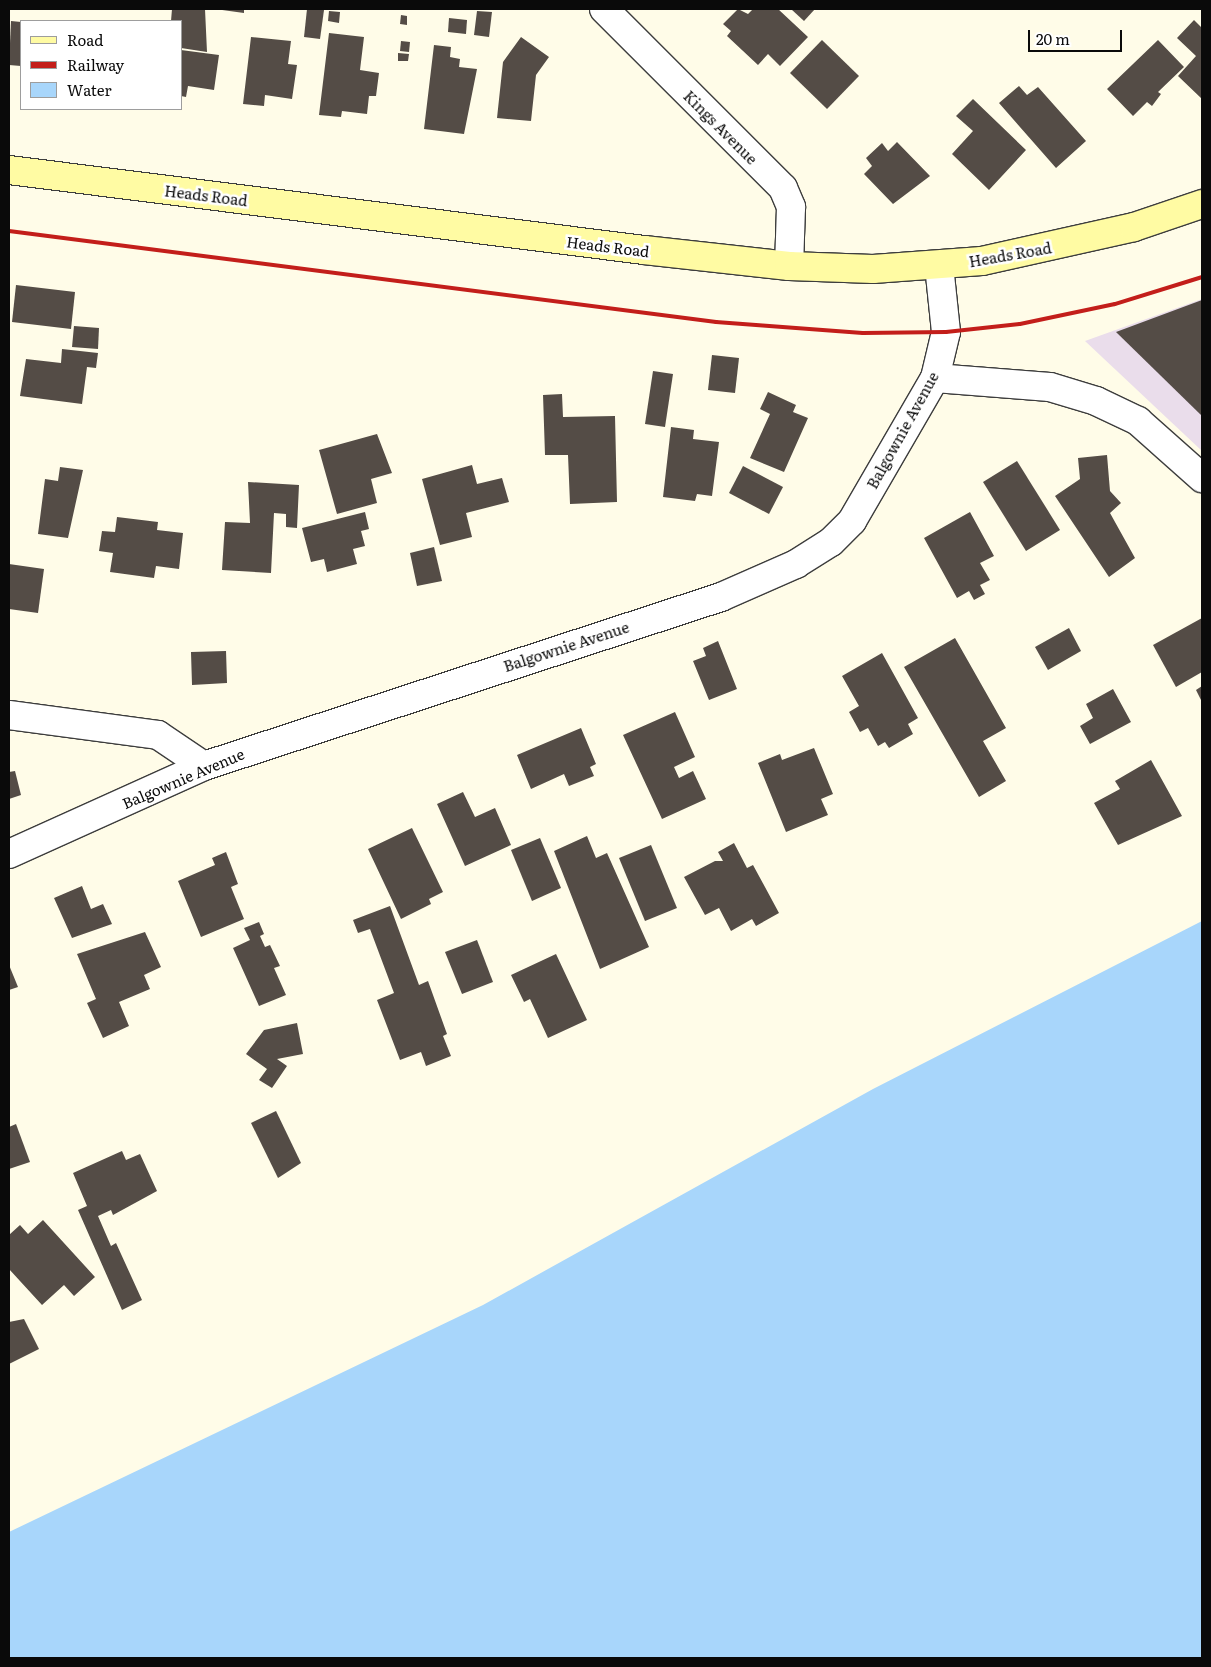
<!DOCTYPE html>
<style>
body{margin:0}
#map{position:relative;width:1211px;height:1667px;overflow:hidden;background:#fffce8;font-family:Literata,serif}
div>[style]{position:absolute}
.industrial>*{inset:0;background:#eaddeb}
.water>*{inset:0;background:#a8d6fb}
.building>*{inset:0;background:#544c46}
.roads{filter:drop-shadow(1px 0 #3d3d3d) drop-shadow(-1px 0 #3d3d3d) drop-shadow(0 1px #3d3d3d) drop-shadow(0 -1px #3d3d3d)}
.minor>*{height:28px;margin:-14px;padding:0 14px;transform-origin:14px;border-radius:14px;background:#fff}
.secondary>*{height:28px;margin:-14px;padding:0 14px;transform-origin:14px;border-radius:14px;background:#fffba3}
.rail>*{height:4px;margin:-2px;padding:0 2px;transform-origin:2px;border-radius:2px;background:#c31e1a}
span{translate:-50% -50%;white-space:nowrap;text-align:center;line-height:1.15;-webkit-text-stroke:5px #fff;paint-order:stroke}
.street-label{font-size:15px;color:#0a0a0a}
.frame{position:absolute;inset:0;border:10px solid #0a0a0a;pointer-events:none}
.legend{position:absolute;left:20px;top:20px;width:162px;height:90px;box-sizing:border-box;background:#fff;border:1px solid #9d9d9d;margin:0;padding:6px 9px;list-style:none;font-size:15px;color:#0a0a0a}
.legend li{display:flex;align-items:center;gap:10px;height:25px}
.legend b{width:25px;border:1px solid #9d9d9d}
.scale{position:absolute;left:1028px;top:30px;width:94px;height:22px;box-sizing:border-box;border:2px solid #0a0a0a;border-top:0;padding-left:6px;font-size:15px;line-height:18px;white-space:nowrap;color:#0a0a0a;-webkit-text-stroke:4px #fff;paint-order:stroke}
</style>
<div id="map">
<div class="industrial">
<div style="clip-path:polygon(1202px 299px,1202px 451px,1085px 341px)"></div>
</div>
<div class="water">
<div style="clip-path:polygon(1202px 921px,1202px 1658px,9px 1658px,9px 1532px,483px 1305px,873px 1089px)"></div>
</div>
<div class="building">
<div style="clip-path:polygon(172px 9px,205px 9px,207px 52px,181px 48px,181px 21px,171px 21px)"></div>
<div style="clip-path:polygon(215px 9px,244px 9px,244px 13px)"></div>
<div style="clip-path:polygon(307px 9px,324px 10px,320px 39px,304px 37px)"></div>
<div style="clip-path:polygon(738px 9px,748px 14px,753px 9px,778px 9px,808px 37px,780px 66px,768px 54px,758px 65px,727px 36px,731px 31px,723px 24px)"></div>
<div style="clip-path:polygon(791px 9px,815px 9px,804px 21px)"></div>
<div style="clip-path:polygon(329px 11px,340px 12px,339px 23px,328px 21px)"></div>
<div style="clip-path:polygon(477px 11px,492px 12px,489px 37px,474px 35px)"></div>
<div style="clip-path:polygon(401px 15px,407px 16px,407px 25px,400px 24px)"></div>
<div style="clip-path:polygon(449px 18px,467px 20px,466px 34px,448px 32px)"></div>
<div style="clip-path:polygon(1194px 20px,1202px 28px,1202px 99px,1178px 76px,1196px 56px,1177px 38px)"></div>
<div style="clip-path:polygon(11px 21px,21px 22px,21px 66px,9px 65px)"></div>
<div style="clip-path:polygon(329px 33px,364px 37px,360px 70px,379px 73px,376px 96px,369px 96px,367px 114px,342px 111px,341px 117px,319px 115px)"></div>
<div style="clip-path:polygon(251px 37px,291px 41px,288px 64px,297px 65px,292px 99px,265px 95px,264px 106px,243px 104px)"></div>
<div style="clip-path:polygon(521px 37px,549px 57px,536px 75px,531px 121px,497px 118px,503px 62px)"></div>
<div style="clip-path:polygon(822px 40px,859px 76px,827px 109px,790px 73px)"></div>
<div style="clip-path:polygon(1158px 40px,1184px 67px,1158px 92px,1161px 94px,1152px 106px,1147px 102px,1133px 116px,1107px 89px)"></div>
<div style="clip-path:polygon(401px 41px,410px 42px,409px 52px,400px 51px)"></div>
<div style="clip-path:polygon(434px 45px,451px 47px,450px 57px,460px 59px,459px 67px,477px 69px,464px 134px,424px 129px)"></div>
<div style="clip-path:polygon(181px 50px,219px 55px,214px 90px,188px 86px,186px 97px,181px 96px)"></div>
<div style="clip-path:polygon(398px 53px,409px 54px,408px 61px,398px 61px)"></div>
<div style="clip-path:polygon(1019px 86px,1027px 95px,1038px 87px,1086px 141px,1056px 168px,999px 103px)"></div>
<div style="clip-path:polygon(973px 99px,1026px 150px,989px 190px,952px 154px,973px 131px,956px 116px)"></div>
<div style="clip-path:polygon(897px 142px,930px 176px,893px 204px,864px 174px,872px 166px,866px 158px,882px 143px,888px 151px)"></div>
<div style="clip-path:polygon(16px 285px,75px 292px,71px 329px,12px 322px)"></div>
<div style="clip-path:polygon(1202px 300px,1202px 416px,1116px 332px)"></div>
<div style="clip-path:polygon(74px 326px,99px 328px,98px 349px,72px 347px)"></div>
<div style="clip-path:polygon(62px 349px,98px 353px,96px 368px,87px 367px,82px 404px,20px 396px,26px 359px,61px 363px)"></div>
<div style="clip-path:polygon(712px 355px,739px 358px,735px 393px,708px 390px)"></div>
<div style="clip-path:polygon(653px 371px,673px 374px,665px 427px,645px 424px)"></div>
<div style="clip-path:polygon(768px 392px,796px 405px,793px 412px,808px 418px,784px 472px,750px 458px,770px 414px,760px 409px)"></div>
<div style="clip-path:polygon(562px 394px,563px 417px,615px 416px,617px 502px,570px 504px,568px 455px,545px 455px,543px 395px)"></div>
<div style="clip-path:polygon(671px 427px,694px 430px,693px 439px,719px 442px,712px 496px,697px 494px,695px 501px,663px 497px)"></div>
<div style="clip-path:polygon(377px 434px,392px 473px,371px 479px,377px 503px,337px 514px,319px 450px)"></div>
<div style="clip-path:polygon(1107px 455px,1110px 491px,1121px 503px,1110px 513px,1135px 558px,1109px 577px,1055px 496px,1080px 479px,1078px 458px)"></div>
<div style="clip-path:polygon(1017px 461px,1060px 530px,1026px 551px,983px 482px)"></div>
<div style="clip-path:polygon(472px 465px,477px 484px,502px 478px,509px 502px,466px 513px,472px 537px,440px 545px,422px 479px)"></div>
<div style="clip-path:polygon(743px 466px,783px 487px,769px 514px,729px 493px)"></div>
<div style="clip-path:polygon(60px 467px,83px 470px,68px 538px,38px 534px,45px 479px,58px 481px)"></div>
<div style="clip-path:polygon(248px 482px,299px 485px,297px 528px,286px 527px,286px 514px,274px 513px,271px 573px,222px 570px,225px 522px,250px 523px)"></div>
<div style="clip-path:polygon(365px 512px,369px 529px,361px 531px,365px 546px,353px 549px,357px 564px,327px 572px,324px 559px,311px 562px,302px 528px)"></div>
<div style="clip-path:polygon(970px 512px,994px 556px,980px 563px,990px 580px,980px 585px,985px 594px,974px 600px,969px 591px,957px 598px,924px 538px)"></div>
<div style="clip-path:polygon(117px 517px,158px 522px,157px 530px,183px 533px,179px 569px,156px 566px,154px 578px,110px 572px,113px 553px,99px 551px,102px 531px,115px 532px)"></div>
<div style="clip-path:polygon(434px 547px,442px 581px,417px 586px,410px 553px)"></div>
<div style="clip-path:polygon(9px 564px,44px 569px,38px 613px,9px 609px)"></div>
<div style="clip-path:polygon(1202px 618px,1202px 672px,1176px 687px,1153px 645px)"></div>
<div style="clip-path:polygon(1069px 628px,1081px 651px,1048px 670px,1035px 647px)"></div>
<div style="clip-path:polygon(955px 638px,1006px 728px,983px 741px,1006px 781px,979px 797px,904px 667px)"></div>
<div style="clip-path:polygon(718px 641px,737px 689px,709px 700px,693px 661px,706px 656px,703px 648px)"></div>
<div style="clip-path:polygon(226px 651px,227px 683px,192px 685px,191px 652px)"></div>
<div style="clip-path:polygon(882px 653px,918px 718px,908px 724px,913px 734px,889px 748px,885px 742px,878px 746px,868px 728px,860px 732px,849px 712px,859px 706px,842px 676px)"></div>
<div style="clip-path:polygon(1202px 686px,1202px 702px,1196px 690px)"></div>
<div style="clip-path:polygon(1113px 689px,1131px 722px,1090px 744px,1080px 726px,1093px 718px,1086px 704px)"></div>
<div style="clip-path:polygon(675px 712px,695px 757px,674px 767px,679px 778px,693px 771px,706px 799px,662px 819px,623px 735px)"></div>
<div style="clip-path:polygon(581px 728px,596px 764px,590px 767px,594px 776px,569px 786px,564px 774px,531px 789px,517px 755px)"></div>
<div style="clip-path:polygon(814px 748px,833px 794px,821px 799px,828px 815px,786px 832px,758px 763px,780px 754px,782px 760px)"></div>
<div style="clip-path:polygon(1151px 760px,1182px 816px,1118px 845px,1094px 803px,1120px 789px,1115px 781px)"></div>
<div style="clip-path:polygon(15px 771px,21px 795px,9px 799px,9px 772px)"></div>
<div style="clip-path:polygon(463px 792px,475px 817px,495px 808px,511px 845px,465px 866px,437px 804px)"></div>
<div style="clip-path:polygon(412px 828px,443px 892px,429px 899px,431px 904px,401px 919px,368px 849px)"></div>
<div style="clip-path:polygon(587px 836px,596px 858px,607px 853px,649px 947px,600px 969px,554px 851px)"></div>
<div style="clip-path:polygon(540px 838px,561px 888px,532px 901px,511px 850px)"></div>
<div style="clip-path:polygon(734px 843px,747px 868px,753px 865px,779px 913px,756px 926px,752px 919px,731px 931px,719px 908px,705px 915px,684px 877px,715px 861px,723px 861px,718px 852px)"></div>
<div style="clip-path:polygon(651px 845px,677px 908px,645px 921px,619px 858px)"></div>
<div style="clip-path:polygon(226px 852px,238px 884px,231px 887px,244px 919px,201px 937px,178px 881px,215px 865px,212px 858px)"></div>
<div style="clip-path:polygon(82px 886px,91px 909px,103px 904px,112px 924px,72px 938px,54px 898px)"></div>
<div style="clip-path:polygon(390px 906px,419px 985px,428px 981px,447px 1034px,443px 1036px,451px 1056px,426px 1066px,421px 1052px,400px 1060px,377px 1000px,394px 993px,370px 929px,358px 933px,353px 920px)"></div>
<div style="clip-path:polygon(259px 922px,264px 934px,260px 936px,265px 947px,270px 945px,280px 966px,274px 968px,286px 995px,259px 1006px,233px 948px,250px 940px,244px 928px)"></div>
<div style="clip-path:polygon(145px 932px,161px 967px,144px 975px,150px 989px,119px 1002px,129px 1026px,103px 1038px,87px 1003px,96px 999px,77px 954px)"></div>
<div style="clip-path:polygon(477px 940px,493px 982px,462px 994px,445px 952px)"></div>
<div style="clip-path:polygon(556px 954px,587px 1020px,548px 1038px,530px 999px,524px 1002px,511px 975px)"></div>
<div style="clip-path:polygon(9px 965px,18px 987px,9px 990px)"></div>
<div style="clip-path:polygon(297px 1023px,303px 1054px,277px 1059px,287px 1066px,272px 1088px,259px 1080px,267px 1069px,246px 1054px,264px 1030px)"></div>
<div style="clip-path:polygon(276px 1111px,301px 1163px,278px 1178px,251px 1123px)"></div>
<div style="clip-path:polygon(16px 1124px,30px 1162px,9px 1169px,9px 1127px)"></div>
<div style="clip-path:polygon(122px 1151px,126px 1160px,140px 1154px,157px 1191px,113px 1215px,111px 1210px,98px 1216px,111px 1246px,116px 1243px,142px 1300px,122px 1310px,78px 1210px,87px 1206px,73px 1173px)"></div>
<div style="clip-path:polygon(43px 1220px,95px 1277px,74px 1296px,64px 1285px,42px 1305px,9px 1269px,9px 1235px,20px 1225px,28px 1234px)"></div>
<div style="clip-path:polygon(24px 1319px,39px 1349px,9px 1364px,9px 1322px)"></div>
</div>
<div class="roads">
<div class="minor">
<div style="left:604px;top:9px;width:253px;rotate:45deg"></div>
<div style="left:783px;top:188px;width:21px;rotate:67deg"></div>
<div style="left:791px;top:207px;width:59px;rotate:91.9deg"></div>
<div style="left:935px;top:378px;width:115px;rotate:4.5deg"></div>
<div style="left:1050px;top:387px;width:48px;rotate:16.9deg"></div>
<div style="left:1096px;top:401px;width:47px;rotate:25.5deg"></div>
<div style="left:1138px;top:421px;width:86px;rotate:41.7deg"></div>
<div style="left:9px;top:715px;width:150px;rotate:7.6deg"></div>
<div style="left:158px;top:735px;width:55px;rotate:34deg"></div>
<div style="left:9px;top:854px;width:214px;rotate:-24.3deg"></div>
<div style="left:204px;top:766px;width:544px;rotate:-18.1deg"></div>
<div style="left:721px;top:597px;width:82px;rotate:-23.7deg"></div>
<div style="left:796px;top:564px;width:41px;rotate:-32.2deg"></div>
<div style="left:831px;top:542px;width:30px;rotate:-45deg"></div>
<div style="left:852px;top:521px;width:165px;rotate:-59.9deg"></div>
<div style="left:935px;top:378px;width:47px;rotate:-76.6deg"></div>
<div style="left:946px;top:332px;width:67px;rotate:-96deg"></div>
</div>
<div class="secondary">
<div style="left:9px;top:170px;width:640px;rotate:7.18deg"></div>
<div style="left:644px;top:250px;width:146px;rotate:6.3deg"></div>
<div style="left:789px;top:266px;width:84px;rotate:2deg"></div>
<div style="left:873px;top:269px;width:109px;rotate:-4.2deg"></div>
<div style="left:982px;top:261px;width:156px;rotate:-12.6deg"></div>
<div style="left:1134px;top:227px;width:72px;rotate:-18.7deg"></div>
</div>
</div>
<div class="rail">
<div style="left:9px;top:231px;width:713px;rotate:7.33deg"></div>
<div style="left:716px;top:322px;width:147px;rotate:4.3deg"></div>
<div style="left:863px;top:333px;width:83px;rotate:-0.7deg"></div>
<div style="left:946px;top:332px;width:74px;rotate:-6.2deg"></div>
<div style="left:1020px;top:324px;width:97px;rotate:-11.9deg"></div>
<div style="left:1115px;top:304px;width:91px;rotate:-17.2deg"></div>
</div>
<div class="street-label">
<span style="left:721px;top:127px;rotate:45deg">Kings Avenue</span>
<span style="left:206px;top:195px;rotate:7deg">Heads Road</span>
<span style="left:608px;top:246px;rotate:7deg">Heads Road</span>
<span style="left:1010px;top:254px;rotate:-10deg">Heads Road</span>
<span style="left:902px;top:430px;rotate:-61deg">Balgownie Avenue</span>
<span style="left:566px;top:646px;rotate:-18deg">Balgownie Avenue</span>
<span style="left:183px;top:778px;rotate:-23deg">Balgownie Avenue</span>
</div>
<div class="frame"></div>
<ul class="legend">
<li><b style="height:6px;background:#fffba3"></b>Road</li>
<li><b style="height:6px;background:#c31e1a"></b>Railway</li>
<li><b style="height:14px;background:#a8d6fb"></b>Water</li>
</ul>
<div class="scale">20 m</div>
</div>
